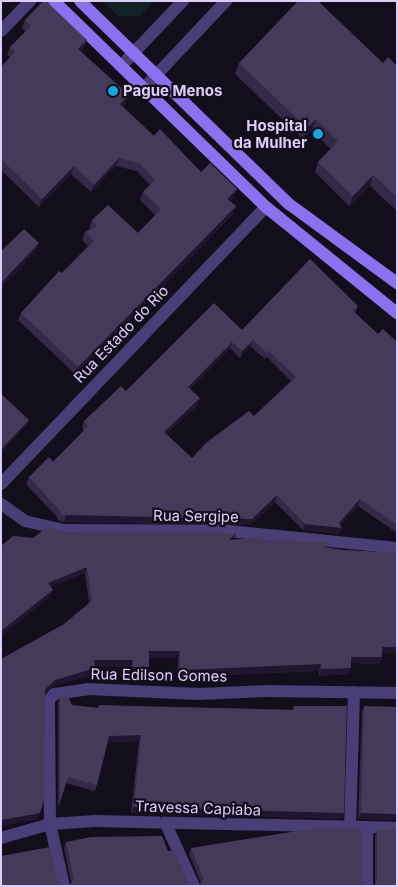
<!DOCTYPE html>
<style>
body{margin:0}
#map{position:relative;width:398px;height:887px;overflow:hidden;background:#130e1c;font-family:Inter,sans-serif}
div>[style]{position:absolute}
.green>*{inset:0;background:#122325}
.minor>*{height:12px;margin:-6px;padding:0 6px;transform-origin:6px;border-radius:6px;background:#4a3e76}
.secondary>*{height:12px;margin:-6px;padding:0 6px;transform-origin:6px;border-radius:6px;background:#8a71ee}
.wall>*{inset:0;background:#352948}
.shaded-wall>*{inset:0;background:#20162f}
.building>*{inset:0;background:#463a5b}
.dots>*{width:14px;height:14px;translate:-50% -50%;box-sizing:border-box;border:2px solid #130e1c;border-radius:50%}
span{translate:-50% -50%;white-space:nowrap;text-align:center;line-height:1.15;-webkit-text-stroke:4.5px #130e1c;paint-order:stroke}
.poi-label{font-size:15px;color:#dbcff9;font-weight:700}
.left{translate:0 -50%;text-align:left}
.right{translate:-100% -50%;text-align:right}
.street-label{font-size:15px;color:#dbcff9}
.frame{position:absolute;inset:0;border:2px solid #dbcff9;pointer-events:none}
</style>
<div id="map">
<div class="green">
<div style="clip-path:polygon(102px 1px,154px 1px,140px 16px,118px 16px)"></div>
</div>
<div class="minor">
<div style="left:1px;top:31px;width:42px;rotate:-46deg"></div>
<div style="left:121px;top:66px;width:90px;rotate:-46.4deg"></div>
<div style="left:144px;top:88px;width:120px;rotate:-46.7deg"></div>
<div style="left:1px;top:484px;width:383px;rotate:-46.3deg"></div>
<div style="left:1px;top:504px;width:29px;rotate:35deg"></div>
<div style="left:25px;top:521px;width:39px;rotate:13deg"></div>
<div style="left:63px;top:530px;width:165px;rotate:0.3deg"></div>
<div style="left:228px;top:531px;width:170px;rotate:5.7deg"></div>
<div style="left:166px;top:824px;width:68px;rotate:65.7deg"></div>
<div style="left:350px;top:828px;width:136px;rotate:-88.3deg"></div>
<div style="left:367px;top:829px;width:57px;rotate:90deg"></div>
<div style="left:1px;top:838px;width:51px;rotate:-15.9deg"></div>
<div style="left:50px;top:824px;width:45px;rotate:-3.8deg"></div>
<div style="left:95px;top:821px;width:302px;rotate:1.3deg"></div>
<div style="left:64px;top:886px;width:64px;rotate:-102.7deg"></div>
<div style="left:50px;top:824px;width:124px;rotate:-90.5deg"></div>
<div style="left:49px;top:700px;width:8px;rotate:-50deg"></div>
<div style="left:54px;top:694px;width:34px;rotate:-8deg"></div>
<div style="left:88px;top:689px;width:111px;rotate:2.6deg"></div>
<div style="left:199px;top:694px;width:70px;rotate:-2.5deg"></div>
<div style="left:269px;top:691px;width:128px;rotate:0.9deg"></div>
</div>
<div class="secondary">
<div style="left:54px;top:1px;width:296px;rotate:44.2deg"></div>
<div style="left:266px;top:207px;width:169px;rotate:39deg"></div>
<div style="left:80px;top:1px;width:291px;rotate:44.2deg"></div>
<div style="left:289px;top:204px;width:134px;rotate:36.2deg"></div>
</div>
<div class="wall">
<div style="clip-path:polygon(25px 20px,87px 40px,84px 48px,81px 51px,126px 103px,123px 107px,154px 136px,201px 172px,237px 189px,234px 197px,230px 201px,236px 206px,233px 214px,76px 375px,18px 320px,21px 313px,62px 273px,88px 246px,82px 240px,85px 232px,90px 229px,89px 228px,92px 220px,138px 233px,155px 215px,140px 200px,143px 192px,150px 185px,137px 171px,116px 166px,91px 192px,71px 174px,39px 207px,1px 170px,1px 67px,10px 57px,7px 55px,10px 47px,26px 32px,22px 28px)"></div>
<div style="clip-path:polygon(239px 63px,383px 63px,397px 66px,397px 211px,370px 186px,349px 206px,315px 172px,318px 162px,331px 149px,312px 130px,303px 139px,235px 74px)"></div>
<div style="clip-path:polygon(evenodd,358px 306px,355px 313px,378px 334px,397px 342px,397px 533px,358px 506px,340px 525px,339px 534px,303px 530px,275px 502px,250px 525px,64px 522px,57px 520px,58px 518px,26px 484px,29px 477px,53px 462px,84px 431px,82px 428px,84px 421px,126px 391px,242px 330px,358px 306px,250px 346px,265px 359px,267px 357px,291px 381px,254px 416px,192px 458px,166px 434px,198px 405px,190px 389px,230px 348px,240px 358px,250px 346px)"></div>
<div style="clip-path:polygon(1px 394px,29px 420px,27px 424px,4px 449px,1px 448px)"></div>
<div style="clip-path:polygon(65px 532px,234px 540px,263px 540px,342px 550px,397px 553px,397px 653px,382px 653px,380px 664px,351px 663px,349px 674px,319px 676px,319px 671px,178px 677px,178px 658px,149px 658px,149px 667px,147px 673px,130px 674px,131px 667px,95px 666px,93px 675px,52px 686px,45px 693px,37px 819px,1px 826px,64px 624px,89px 603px,85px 573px,51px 587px,51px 596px,33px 538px)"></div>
<div style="clip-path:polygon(60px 696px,72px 705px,98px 708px,99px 705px,292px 710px,294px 706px,344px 813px,342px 819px,131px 813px,139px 741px,108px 742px,95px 791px,66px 783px,58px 808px,58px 702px)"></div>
<div style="clip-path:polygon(364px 706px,397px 820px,358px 819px,362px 712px)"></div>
<div style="clip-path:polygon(377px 830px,397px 886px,375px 883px,375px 836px)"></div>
<div style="clip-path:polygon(66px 842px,168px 851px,189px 884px,71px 882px,64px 848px)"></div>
<div style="clip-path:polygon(191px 848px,361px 880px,201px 883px,189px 854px)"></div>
</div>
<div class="shaded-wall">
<div style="clip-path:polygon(87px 40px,84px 48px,75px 57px,78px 49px)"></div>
<div style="clip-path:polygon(129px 95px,126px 103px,118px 112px,120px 104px)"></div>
<div style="clip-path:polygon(316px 119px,312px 130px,303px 139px,307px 128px)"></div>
<div style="clip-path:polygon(119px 158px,116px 166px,91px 192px,94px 185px)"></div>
<div style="clip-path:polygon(74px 166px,71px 174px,39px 207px,42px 199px)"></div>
<div style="clip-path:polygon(373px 175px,370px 186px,349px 206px,353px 196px)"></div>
<div style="clip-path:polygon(237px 189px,234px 197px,224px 206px,227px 199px)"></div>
<div style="clip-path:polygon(236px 206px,233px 214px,76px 375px,78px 367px)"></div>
<div style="clip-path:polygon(39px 243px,36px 251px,1px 288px,1px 283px)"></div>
<div style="clip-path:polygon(253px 340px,250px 346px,240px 358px,242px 351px)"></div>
<div style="clip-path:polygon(232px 342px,230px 348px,186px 393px,188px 387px)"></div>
<div style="clip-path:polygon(200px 398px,198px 405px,162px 438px,164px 432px)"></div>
<div style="clip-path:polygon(29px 420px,27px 424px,4px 449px,5px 445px)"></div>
<div style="clip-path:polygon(277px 495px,275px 502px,250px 525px,64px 522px,66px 515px)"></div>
<div style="clip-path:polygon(360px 499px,358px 506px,338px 527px,342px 528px,339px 534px,303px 530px,305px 524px,339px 523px)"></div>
<div style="clip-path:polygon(236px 533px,234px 540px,229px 540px)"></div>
<div style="clip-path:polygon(87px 567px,85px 573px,46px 590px,48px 583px)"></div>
<div style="clip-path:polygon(53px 590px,51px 596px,1px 636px,1px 631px)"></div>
<div style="clip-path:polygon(382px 647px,397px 647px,397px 653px,380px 653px)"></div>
<div style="clip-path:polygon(149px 651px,180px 651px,178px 658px,147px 658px)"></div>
<div style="clip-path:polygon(351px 657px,382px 657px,380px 664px,349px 663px)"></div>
<div style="clip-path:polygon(94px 660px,133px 660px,131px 667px,92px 666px)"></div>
<div style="clip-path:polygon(321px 664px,319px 671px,178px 677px,180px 670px)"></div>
<div style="clip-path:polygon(133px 667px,149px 667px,147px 673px,130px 674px)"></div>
<div style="clip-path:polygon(95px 668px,93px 675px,52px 686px,42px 695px,45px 689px,55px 680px)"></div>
<div style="clip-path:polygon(351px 668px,349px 674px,319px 676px,321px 669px)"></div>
<div style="clip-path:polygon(141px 735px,139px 741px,107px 742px,109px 736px)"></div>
<div style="clip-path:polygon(134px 807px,344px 813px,342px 819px,131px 813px)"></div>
<div style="clip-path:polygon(40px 813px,37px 819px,1px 826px,1px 820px)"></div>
<div style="clip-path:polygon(361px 813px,397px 814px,397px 820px,358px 819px)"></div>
</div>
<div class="building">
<div style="clip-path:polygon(43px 1px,46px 1px,87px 40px,78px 49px,129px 95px,120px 104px,154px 136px,160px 129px,201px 172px,210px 163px,237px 189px,227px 199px,236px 206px,78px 367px,21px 313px,59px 271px,62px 273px,94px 241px,85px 232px,97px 226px,92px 220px,108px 205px,138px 233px,161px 209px,143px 192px,155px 180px,140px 164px,119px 158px,94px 185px,74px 166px,42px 199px,2px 160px,1px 161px,1px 67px,15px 52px,10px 47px,31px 26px,25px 20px)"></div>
<div style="clip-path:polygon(298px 1px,318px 1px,383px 63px,388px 57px,397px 66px,397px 197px,373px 175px,353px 196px,318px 162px,338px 141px,316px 119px,307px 128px,239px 63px)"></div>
<div style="clip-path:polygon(24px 229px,39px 243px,1px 283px,1px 251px)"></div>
<div style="clip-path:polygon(evenodd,310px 259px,358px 306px,353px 311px,378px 334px,383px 329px,397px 342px,397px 525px,360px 499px,339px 523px,342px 528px,305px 524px,277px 495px,252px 519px,66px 515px,60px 514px,61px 512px,29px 477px,49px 457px,53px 462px,88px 426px,84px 421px,121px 386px,126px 391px,214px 303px,242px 330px,310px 259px,253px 340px,267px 353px,269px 351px,296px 377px,254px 416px,249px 411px,207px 442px,192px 458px,164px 432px,200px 398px,188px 387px,232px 342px,242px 351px,253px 340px)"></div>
<div style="clip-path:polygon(1px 394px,29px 420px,5px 445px,1px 444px)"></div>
<div style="clip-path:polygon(47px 527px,65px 532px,230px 533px,236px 533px,229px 540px,263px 537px,263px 540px,328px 542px,324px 547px,342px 550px,397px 553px,397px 647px,382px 647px,382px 657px,351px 657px,351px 668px,321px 669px,321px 664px,180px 670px,180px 651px,149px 651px,149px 667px,133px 667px,133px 660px,94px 660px,95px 668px,55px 680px,45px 689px,44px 800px,40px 813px,1px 820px,1px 659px,64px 624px,92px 601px,87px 567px,48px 583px,53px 590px,1px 631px,1px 546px,13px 536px,33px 538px)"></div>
<div style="clip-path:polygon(67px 695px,72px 705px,98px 708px,99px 705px,121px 706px,294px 710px,294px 706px,347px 706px,344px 813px,134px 807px,141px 735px,109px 736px,97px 785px,68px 777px,60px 802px,60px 696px)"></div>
<div style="clip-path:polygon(364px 706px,397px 707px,397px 814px,361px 813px)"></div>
<div style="clip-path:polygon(316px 828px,361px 829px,361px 880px,365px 886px,198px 886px,204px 880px,191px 848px)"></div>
<div style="clip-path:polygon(397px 829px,397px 886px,374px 886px,377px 880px,377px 830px)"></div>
<div style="clip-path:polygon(162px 836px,168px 851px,174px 850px,189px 884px,192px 886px,69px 886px,74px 879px,66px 842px,91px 837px)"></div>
<div style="clip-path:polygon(50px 847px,58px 882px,64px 886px,1px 886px,1px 856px)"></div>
</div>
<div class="dots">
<div style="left:113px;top:91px;background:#1aa6da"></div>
<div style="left:318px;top:134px;background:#1aa6da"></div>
</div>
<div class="poi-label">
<span class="left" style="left:123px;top:91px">Pague Menos</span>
<span class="right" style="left:307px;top:134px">Hospital<br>da Mulher</span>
</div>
<div class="street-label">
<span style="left:121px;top:334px;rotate:-46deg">Rua Estado do Rio</span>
<span style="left:196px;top:516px;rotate:1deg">Rua Sergipe</span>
<span style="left:159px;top:675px;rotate:1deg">Rua Edilson Gomes</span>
<span style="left:198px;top:808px;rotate:2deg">Travessa Capiaba</span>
</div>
<div class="frame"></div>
</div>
